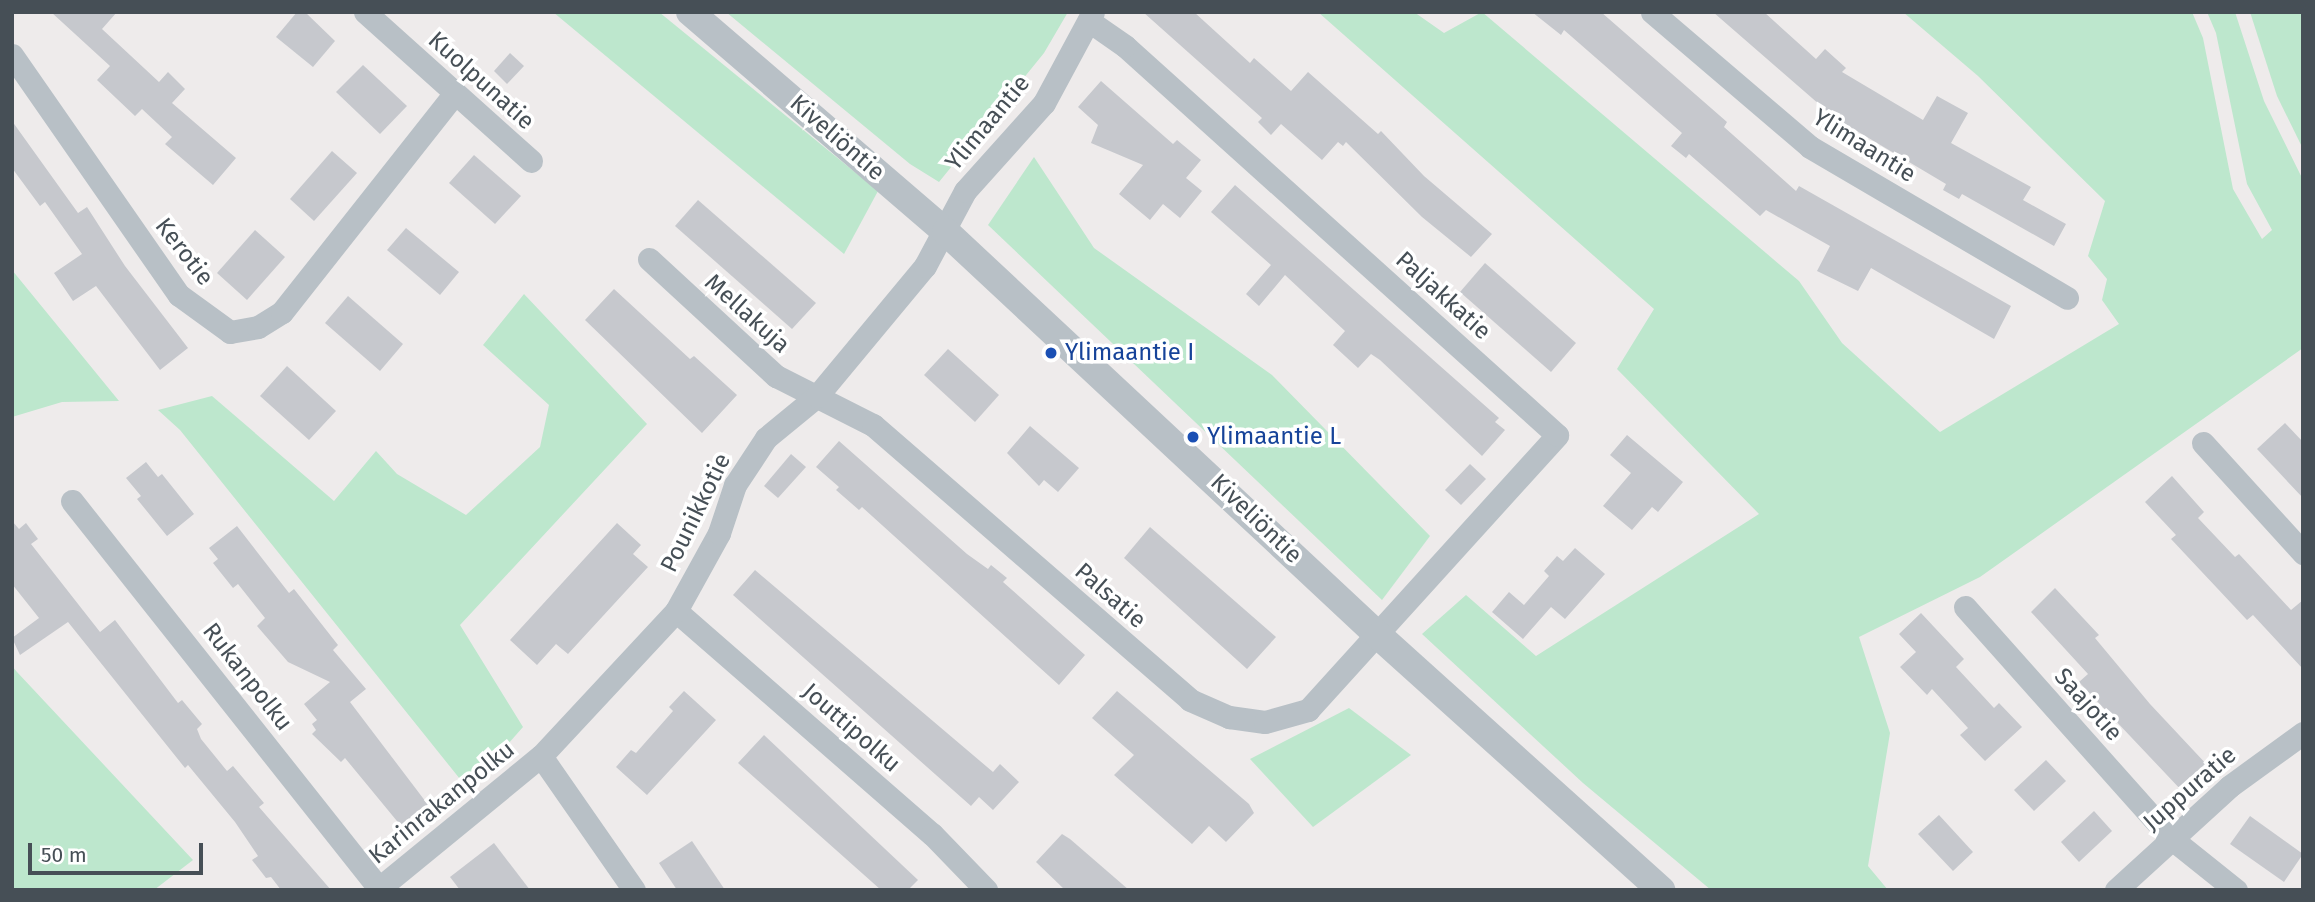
<!DOCTYPE html>
<meta charset="utf-8">
<style>
body{margin:0}
#map{position:relative;width:2315px;height:902px;overflow:hidden;background:#eeebeb;font-family:"Fira Sans",sans-serif}
div>[style]{position:absolute}
.green>*{inset:0;background:#bde7cd}
.building>*{inset:0;background:#c6c8cd}
.minor>*{height:23px;margin:-11.5px;padding:0 11.5px;transform-origin:11.5px;border-radius:11.5px;background:#b8c0c6}
.tertiary>*{height:28px;margin:-14px;padding:0 14px;transform-origin:14px;border-radius:14px;background:#b8c0c6}
.dots>*{width:19px;height:19px;translate:-50% -50%;box-sizing:border-box;border:4px solid #fff;border-radius:50%}
span{translate:-50% -50%;white-space:nowrap;text-align:center;line-height:1.15;-webkit-text-stroke:7px #fff;paint-order:stroke}
.street-label{font-size:24px;color:#464f56}
.transit-label{font-size:24px;color:#164399}
.left{translate:0 -50%;text-align:left}
.frame{position:absolute;inset:0;border:14px solid #464f56;pointer-events:none}
.scale{position:absolute;left:28px;top:843px;width:175px;height:32px;box-sizing:border-box;border:4px solid #464f56;border-top:0;padding-left:9px;font-size:21px;line-height:24px;white-space:nowrap;color:#464f56;-webkit-text-stroke:5px #fff;paint-order:stroke}
</style>
<div id="map">
<div class="green">
<div style="clip-path:polygon(553px 12px,659px 12px,878px 191px,844px 254px)"></div>
<div style="clip-path:polygon(726px 12px,864px 13px,1068px 12px,1044px 53px,939px 182px,910px 164px)"></div>
<div style="clip-path:polygon(1318px 12px,1414px 12px,1444px 33px,1482px 12px,1799px 281px,1842px 343px,1940px 432px,2119px 324px,2102px 300px,2107px 279px,2088px 256px,2105px 201px,1978px 76px,1903px 12px,2192px 12px,2203px 38px,2233px 189px,2262px 239px,2272px 230px,2247px 184px,2216px 33px,2207px 12px,2235px 12px,2264px 101px,2303px 180px,2303px 348px,1980px 577px,1859px 637px,1890px 733px,1868px 866px,1888px 890px,1711px 890px,1583px 783px,1422px 634px,1466px 595px,1536px 656px,1759px 514px,1617px 369px,1654px 309px)"></div>
<div style="clip-path:polygon(2250px 12px,2303px 12px,2303px 149px,2277px 96px)"></div>
<div style="clip-path:polygon(1034px 157px,1094px 248px,1272px 375px,1430px 536px,1382px 600px,988px 225px)"></div>
<div style="clip-path:polygon(12px 270px,119px 401px,62px 402px,12px 417px)"></div>
<div style="clip-path:polygon(524px 294px,647px 424px,460px 625px,523px 727px,468px 789px,180px 430px,158px 410px,212px 396px,334px 501px,376px 451px,397px 474px,466px 515px,540px 447px,549px 405px,483px 345px)"></div>
<div style="clip-path:polygon(12px 666px,17px 672px,193px 860px,154px 890px,12px 890px)"></div>
<div style="clip-path:polygon(1349px 708px,1411px 755px,1313px 827px,1250px 759px)"></div>
</div>
<div class="building">
<div style="clip-path:polygon(51px 12px,117px 12px,102px 29px,159px 82px,168px 72px,185px 89px,172px 103px,236px 158px,213px 185px,165px 144px,172px 137px,142px 109px,135px 116px,97px 80px,110px 66px)"></div>
<div style="clip-path:polygon(297px 12px,305px 12px,335px 41px,313px 67px,276px 37px)"></div>
<div style="clip-path:polygon(1143px 12px,1194px 12px,1250px 63px,1254px 58px,1291px 91px,1308px 72px,1378px 134px,1381px 131px,1424px 176px,1492px 234px,1471px 257px,1422px 217px,1346px 142px,1343px 146px,1338px 142px,1322px 160px,1281px 124px,1271px 135px,1258px 122px,1262px 118px)"></div>
<div style="clip-path:polygon(1532px 12px,1601px 12px,1727px 122px,1724px 127px,1796px 191px,1799px 186px,2011px 306px,1994px 339px,1871px 268px,1858px 291px,1817px 271px,1830px 246px,1766px 210px,1760px 216px,1689px 154px,1686px 158px,1671px 146px,1682px 133px,1564px 30px,1561px 35px)"></div>
<div style="clip-path:polygon(1713px 12px,1764px 12px,1816px 59px,1825px 49px,1846px 68px,1842px 72px,1923px 120px,1937px 96px,1968px 113px,1951px 143px,2031px 187px,2023px 200px,2066px 224px,2054px 246px,1962px 194px,1959px 199px,1943px 190px,1946px 184px,1835px 118px)"></div>
<div style="clip-path:polygon(510px 53px,524px 66px,507px 84px,494px 71px)"></div>
<div style="clip-path:polygon(363px 65px,407px 106px,380px 134px,336px 92px)"></div>
<div style="clip-path:polygon(1101px 81px,1173px 144px,1177px 140px,1201px 160px,1186px 178px,1202px 191px,1180px 218px,1163px 204px,1150px 220px,1119px 194px,1143px 165px,1091px 143px,1098px 125px,1078px 107px)"></div>
<div style="clip-path:polygon(12px 121px,78px 213px,87px 207px,125px 266px,188px 348px,160px 370px,96px 286px,73px 301px,54px 273px,82px 254px,45px 202px,40px 206px,12px 168px)"></div>
<div style="clip-path:polygon(332px 151px,357px 173px,314px 221px,290px 199px)"></div>
<div style="clip-path:polygon(474px 155px,521px 196px,495px 224px,449px 183px)"></div>
<div style="clip-path:polygon(1235px 185px,1499px 418px,1495px 422px,1505px 430px,1482px 456px,1380px 360px,1371px 354px,1358px 368px,1333px 345px,1345px 331px,1285px 275px,1259px 306px,1246px 294px,1271px 265px,1211px 212px)"></div>
<div style="clip-path:polygon(698px 200px,816px 303px,792px 329px,675px 226px)"></div>
<div style="clip-path:polygon(406px 228px,459px 272px,440px 295px,387px 250px)"></div>
<div style="clip-path:polygon(255px 230px,285px 257px,247px 300px,217px 273px)"></div>
<div style="clip-path:polygon(1485px 263px,1576px 343px,1551px 372px,1460px 292px)"></div>
<div style="clip-path:polygon(614px 289px,690px 359px,694px 356px,737px 395px,702px 433px,585px 320px)"></div>
<div style="clip-path:polygon(348px 296px,403px 344px,380px 371px,325px 323px)"></div>
<div style="clip-path:polygon(948px 349px,999px 395px,975px 422px,924px 375px)"></div>
<div style="clip-path:polygon(287px 366px,336px 411px,309px 440px,260px 396px)"></div>
<div style="clip-path:polygon(2285px 423px,2303px 442px,2303px 498px,2257px 449px)"></div>
<div style="clip-path:polygon(1030px 426px,1079px 468px,1058px 492px,1044px 480px,1039px 486px,1007px 453px)"></div>
<div style="clip-path:polygon(1627px 435px,1683px 482px,1658px 512px,1652px 507px,1632px 530px,1603px 506px,1631px 473px,1610px 455px)"></div>
<div style="clip-path:polygon(839px 441px,967px 554px,988px 569px,991px 565px,1007px 578px,1003px 582px,1085px 655px,1059px 685px,862px 507px,859px 510px,836px 490px,839px 487px,816px 467px)"></div>
<div style="clip-path:polygon(791px 454px,806px 467px,778px 498px,764px 486px)"></div>
<div style="clip-path:polygon(146px 462px,158px 477px,162px 474px,194px 514px,167px 536px,137px 499px,141px 496px,126px 478px)"></div>
<div style="clip-path:polygon(1470px 464px,1486px 479px,1461px 505px,1445px 490px)"></div>
<div style="clip-path:polygon(2172px 476px,2204px 512px,2198px 518px,2235px 557px,2239px 554px,2291px 610px,2303px 600px,2303px 669px,2253px 615px,2247px 620px,2171px 539px,2176px 535px,2145px 502px)"></div>
<div style="clip-path:polygon(12px 521px,19px 529px,26px 523px,38px 539px,31px 544px,100px 632px,115px 620px,178px 703px,182px 700px,202px 724px,197px 729px,201px 739px,227px 771px,233px 766px,264px 803px,259px 807px,331px 890px,281px 890px,271px 877px,266px 878px,252px 860px,258px 856px,235px 822px,188px 765px,185px 768px,68px 622px,20px 655px,12px 638px,39px 618px,12px 584px)"></div>
<div style="clip-path:polygon(617px 523px,641px 545px,633px 554px,648px 567px,568px 654px,556px 644px,537px 665px,510px 640px)"></div>
<div style="clip-path:polygon(237px 526px,289px 593px,294px 589px,338px 645px,333px 650px,366px 689px,350px 702px,432px 810px,406px 832px,345px 758px,341px 762px,312px 734px,316px 730px,312px 724px,317px 720px,304px 704px,330px 682px,288px 662px,257px 626px,265px 618px,238px 584px,233px 588px,213px 563px,218px 559px,209px 548px)"></div>
<div style="clip-path:polygon(1150px 527px,1276px 637px,1247px 669px,1124px 558px)"></div>
<div style="clip-path:polygon(1575px 548px,1605px 574px,1565px 619px,1551px 607px,1523px 639px,1492px 612px,1509px 592px,1524px 605px,1549px 576px,1544px 571px,1557px 556px,1563px 561px)"></div>
<div style="clip-path:polygon(755px 570px,993px 772px,1000px 764px,1019px 782px,993px 810px,979px 797px,971px 806px,733px 595px)"></div>
<div style="clip-path:polygon(2055px 588px,2099px 635px,2095px 638px,2150px 704px,2209px 767px,2183px 792px,2079px 682px,2088px 674px,2031px 612px)"></div>
<div style="clip-path:polygon(1921px 613px,1964px 659px,1956px 667px,1994px 708px,1999px 703px,2022px 727px,1985px 761px,1960px 735px,1968px 728px,1932px 689px,1927px 695px,1900px 667px,1916px 652px,1899px 634px)"></div>
<div style="clip-path:polygon(684px 691px,716px 720px,647px 795px,616px 767px,631px 750px,636px 753px,673px 711px,669px 707px)"></div>
<div style="clip-path:polygon(1117px 691px,1249px 804px,1254px 813px,1226px 842px,1209px 826px,1192px 844px,1114px 775px,1134px 755px,1092px 718px)"></div>
<div style="clip-path:polygon(764px 735px,918px 880px,908px 890px,881px 890px,738px 763px)"></div>
<div style="clip-path:polygon(2046px 760px,2066px 781px,2034px 811px,2014px 790px)"></div>
<div style="clip-path:polygon(2094px 811px,2112px 831px,2079px 862px,2061px 842px)"></div>
<div style="clip-path:polygon(1939px 815px,1973px 852px,1953px 871px,1918px 834px)"></div>
<div style="clip-path:polygon(2250px 816px,2303px 854px,2284px 882px,2230px 844px)"></div>
<div style="clip-path:polygon(1062px 834px,1070px 839px,1129px 890px,1065px 890px,1036px 862px)"></div>
<div style="clip-path:polygon(692px 841px,725px 890px,677px 890px,659px 863px)"></div>
<div style="clip-path:polygon(494px 843px,530px 890px,460px 890px,450px 877px)"></div>
</div>
<div class="minor">
<div style="left:365px;top:12px;width:223px;rotate:41.9deg"></div>
<div style="left:1652px;top:12px;width:208px;rotate:40.5deg"></div>
<div style="left:1810px;top:147px;width:298px;rotate:30.4deg"></div>
<div style="left:12px;top:55px;width:292px;rotate:55.2deg"></div>
<div style="left:179px;top:295px;width:63px;rotate:36deg"></div>
<div style="left:230px;top:332px;width:28px;rotate:-10deg"></div>
<div style="left:258px;top:327px;width:28px;rotate:-32deg"></div>
<div style="left:282px;top:312px;width:278px;rotate:-51.7deg"></div>
<div style="left:649px;top:259px;width:173px;rotate:42.7deg"></div>
<div style="left:776px;top:376px;width:109px;rotate:26.8deg"></div>
<div style="left:873px;top:425px;width:420px;rotate:40.9deg"></div>
<div style="left:1190px;top:700px;width:43px;rotate:23.6deg"></div>
<div style="left:1229px;top:717px;width:36px;rotate:8deg"></div>
<div style="left:1265px;top:722px;width:45px;rotate:-15.6deg"></div>
<div style="left:1308px;top:710px;width:371px;rotate:-47.8deg"></div>
<div style="left:1557px;top:435px;width:581px;rotate:-138deg"></div>
<div style="left:1125px;top:46px;width:44px;rotate:-145.2deg"></div>
<div style="left:2203px;top:443px;width:149px;rotate:47.7deg"></div>
<div style="left:72px;top:501px;width:494px;rotate:51.6deg"></div>
<div style="left:1965px;top:607px;width:311px;rotate:48.3deg"></div>
<div style="left:2172px;top:839px;width:82px;rotate:38.6deg"></div>
<div style="left:676px;top:611px;width:340px;rotate:41.1deg"></div>
<div style="left:932px;top:834px;width:78px;rotate:46deg"></div>
<div style="left:377px;top:890px;width:212px;rotate:-39.3deg"></div>
<div style="left:634px;top:890px;width:163px;rotate:-124.8deg"></div>
<div style="left:541px;top:756px;width:198px;rotate:-47deg"></div>
<div style="left:676px;top:611px;width:89px;rotate:-61.1deg"></div>
<div style="left:719px;top:533px;width:51px;rotate:-71.6deg"></div>
<div style="left:735px;top:485px;width:56px;rotate:-56.6deg"></div>
<div style="left:766px;top:438px;width:66px;rotate:-39.5deg"></div>
<div style="left:817px;top:396px;width:169px;rotate:-50.3deg"></div>
<div style="left:925px;top:266px;width:85px;rotate:-61.9deg"></div>
<div style="left:965px;top:191px;width:118px;rotate:-48.1deg"></div>
<div style="left:1044px;top:103px;width:103px;rotate:-61.7deg"></div>
<div style="left:2116px;top:890px;width:154px;rotate:-42.4deg"></div>
<div style="left:2230px;top:786px;width:90px;rotate:-36deg"></div>
</div>
<div class="tertiary">
<div style="left:690px;top:12px;width:338px;rotate:40.7deg"></div>
<div style="left:946px;top:232px;width:592px;rotate:43.02deg"></div>
<div style="left:1379px;top:636px;width:380px;rotate:42deg"></div>
</div>
<div class="dots">
<div style="left:1051px;top:353px;background:#1a4fb4"></div>
<div style="left:1193px;top:437px;background:#1a4fb4"></div>
</div>
<div class="street-label">
<span style="left:481px;top:81px;rotate:42deg">Kuolpunatie</span>
<span style="left:988px;top:123px;rotate:-50deg">Ylimaantie</span>
<span style="left:837px;top:138px;rotate:41deg">Kiveliöntie</span>
<span style="left:1864px;top:146px;rotate:32deg">Ylimaantie</span>
<span style="left:184px;top:252px;rotate:52deg">Kerotie</span>
<span style="left:1443px;top:296px;rotate:42deg">Paljakkatie</span>
<span style="left:747px;top:314px;rotate:42deg">Mellakuja</span>
<span style="left:696px;top:513px;rotate:-64deg">Pounikkotie</span>
<span style="left:1256px;top:519px;rotate:44deg">Kiveliöntie</span>
<span style="left:1110px;top:596px;rotate:41deg">Palsatie</span>
<span style="left:247px;top:677px;rotate:52deg">Rukanpolku</span>
<span style="left:2088px;top:705px;rotate:48deg">Saajotie</span>
<span style="left:851px;top:728px;rotate:41deg">Jouttipolku</span>
<span style="left:2190px;top:789px;rotate:-41deg">Juppuratie</span>
<span style="left:442px;top:803px;rotate:-39deg">Karinrakanpolku</span>
</div>
<div class="transit-label">
<span class="left" style="left:1065px;top:353px">Ylimaantie I</span>
<span class="left" style="left:1207px;top:437px">Ylimaantie L</span>
</div>
<div class="frame"></div>
<div class="scale">50 m</div>
</div>
